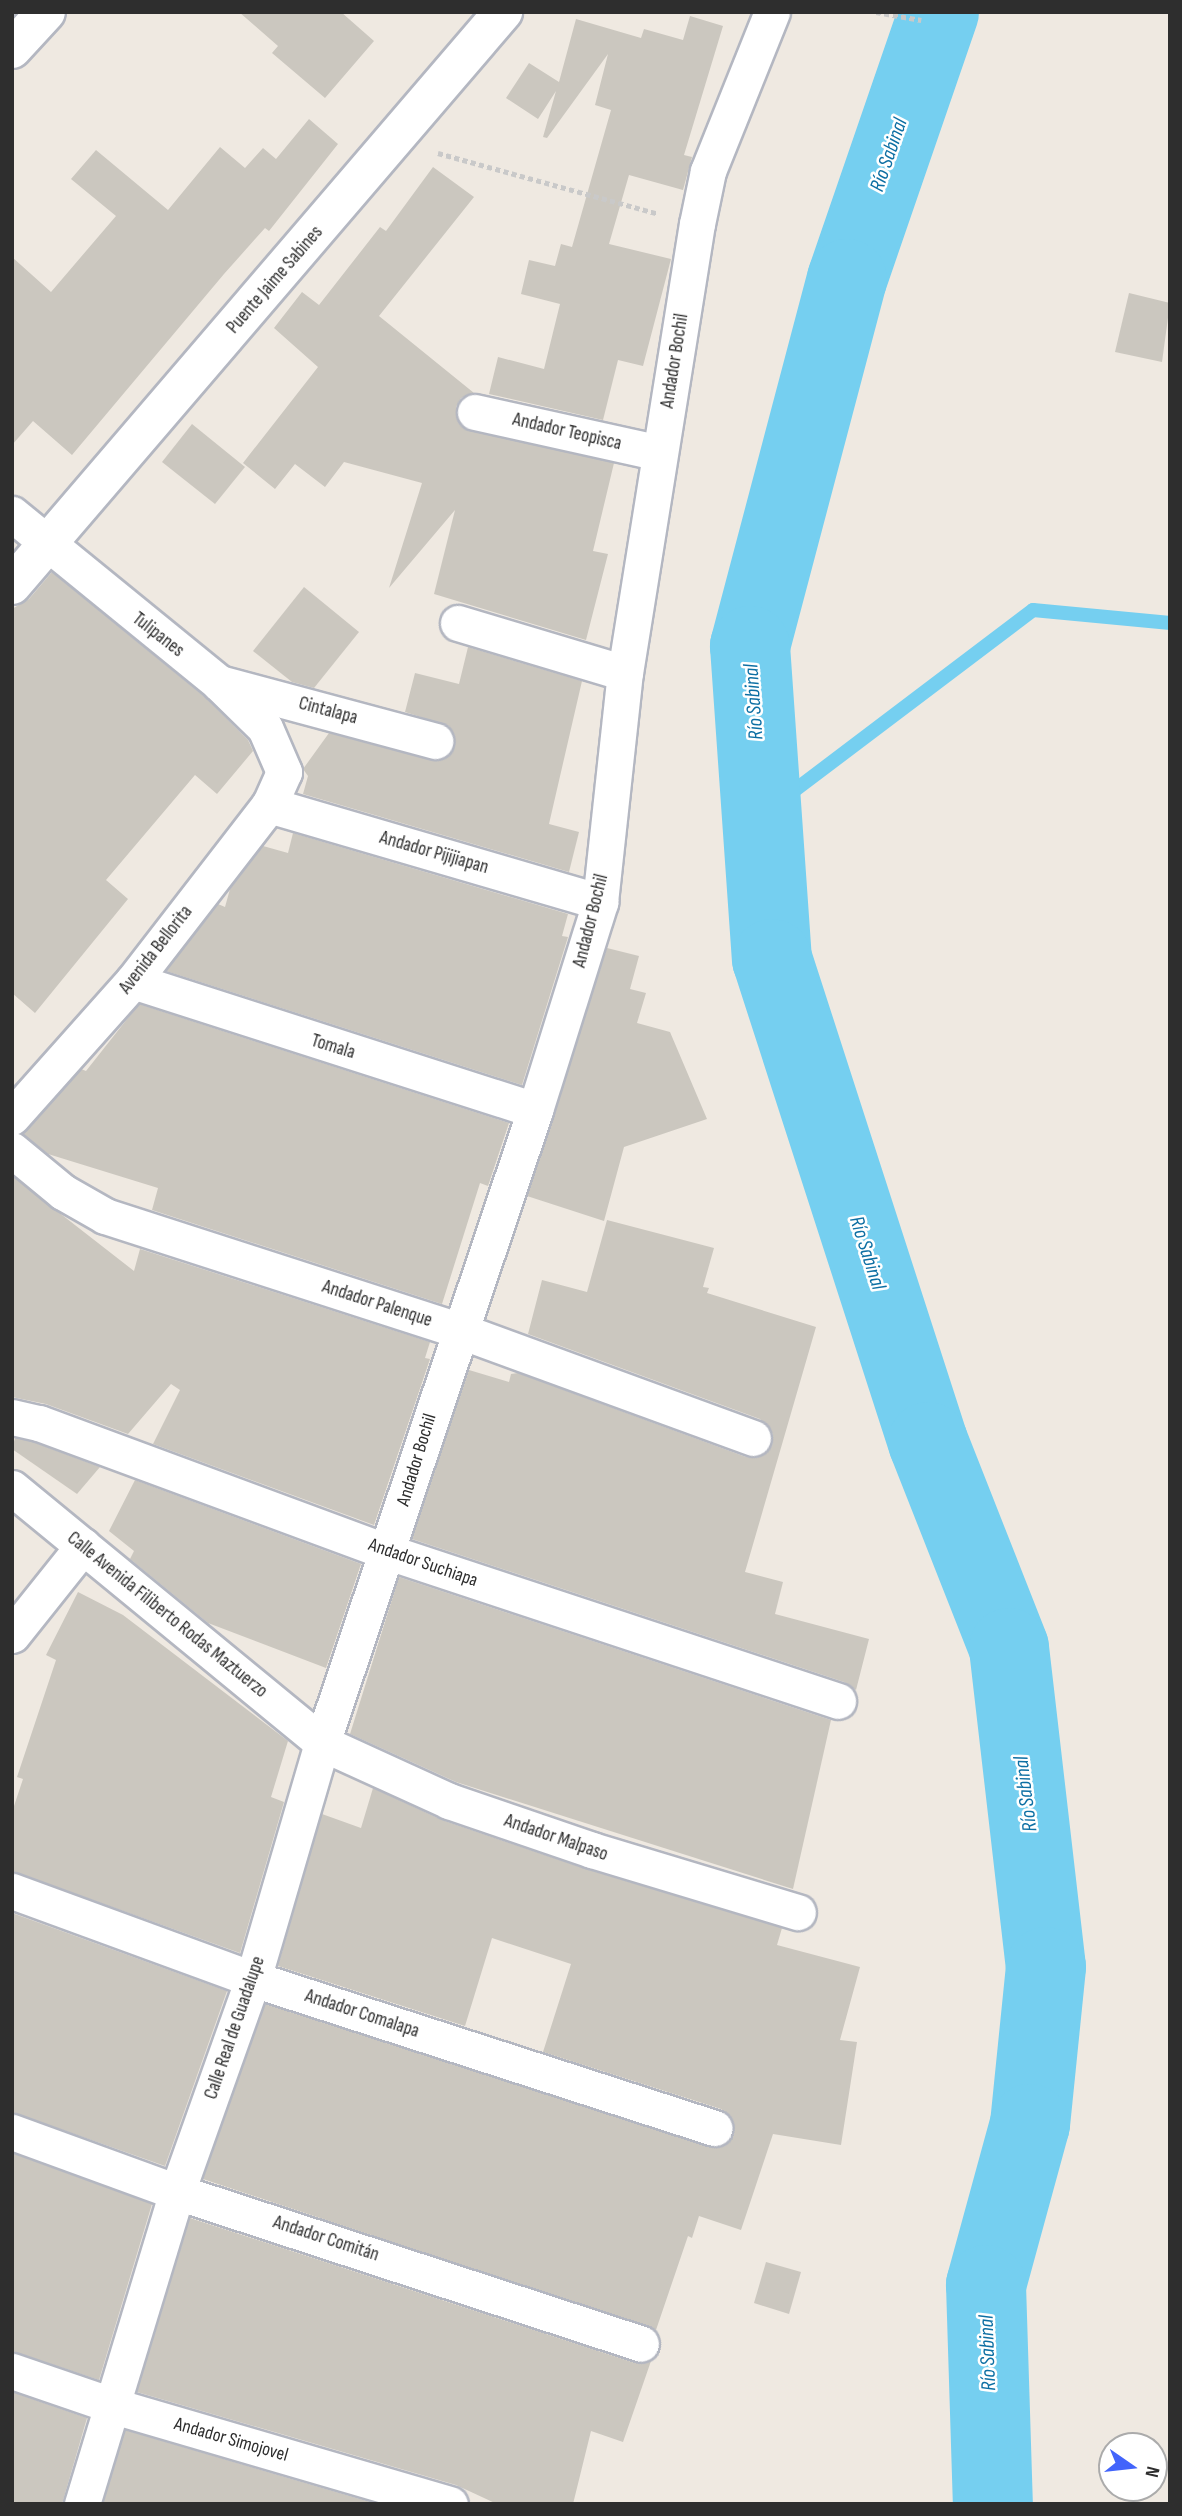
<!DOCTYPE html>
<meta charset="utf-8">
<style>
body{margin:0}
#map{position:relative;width:1182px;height:2516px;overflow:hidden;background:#efe9e1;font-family:"Sofia Sans Condensed",sans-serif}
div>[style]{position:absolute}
.stream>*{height:14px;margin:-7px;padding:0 7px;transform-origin:7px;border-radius:7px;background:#75cff0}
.river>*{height:80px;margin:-40px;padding:0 40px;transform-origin:40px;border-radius:40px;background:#75cff0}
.building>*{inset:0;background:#cbc7bf}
.path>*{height:4.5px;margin-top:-2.25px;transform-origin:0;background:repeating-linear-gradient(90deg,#c9c9c9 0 5px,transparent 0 8.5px)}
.roads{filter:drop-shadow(2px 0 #b4b7c1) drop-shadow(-2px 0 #b4b7c1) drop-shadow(0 2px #b4b7c1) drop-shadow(0 -2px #b4b7c1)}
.minor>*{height:35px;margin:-17.5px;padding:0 17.5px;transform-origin:17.5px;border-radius:17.5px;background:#fff}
.secondary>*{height:38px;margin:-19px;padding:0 19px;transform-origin:19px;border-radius:19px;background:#fff}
span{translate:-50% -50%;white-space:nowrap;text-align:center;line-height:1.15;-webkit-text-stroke:5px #fff;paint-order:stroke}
.street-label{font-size:19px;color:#2e2e2e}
.water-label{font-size:21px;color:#0d6fa3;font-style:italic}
.frame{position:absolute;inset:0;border:14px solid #2e2e2e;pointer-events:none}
.north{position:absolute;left:1098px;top:2432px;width:70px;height:70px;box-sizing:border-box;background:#fff;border:2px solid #ababab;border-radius:50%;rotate:104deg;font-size:19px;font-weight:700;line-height:28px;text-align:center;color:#2e2e2e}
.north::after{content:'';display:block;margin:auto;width:24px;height:32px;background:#4264fb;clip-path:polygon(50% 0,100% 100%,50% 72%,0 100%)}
</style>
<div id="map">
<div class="stream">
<div style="left:762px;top:815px;width:340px;rotate:-37.1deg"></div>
<div style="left:1033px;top:610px;width:138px;rotate:5.4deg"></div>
</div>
<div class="river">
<div style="left:939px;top:12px;width:282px;rotate:109deg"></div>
<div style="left:847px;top:279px;width:380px;rotate:104.8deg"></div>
<div style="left:750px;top:646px;width:314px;rotate:86deg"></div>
<div style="left:772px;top:959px;width:508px;rotate:72.1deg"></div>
<div style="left:928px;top:1442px;width:221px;rotate:68.5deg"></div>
<div style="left:1009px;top:1648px;width:321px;rotate:83.4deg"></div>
<div style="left:1046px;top:1967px;width:158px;rotate:95.8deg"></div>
<div style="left:1030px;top:2124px;width:167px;rotate:105.3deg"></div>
<div style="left:986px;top:2285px;width:219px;rotate:88.2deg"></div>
</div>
<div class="building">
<div style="clip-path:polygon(239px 12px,341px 12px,374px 41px,325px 98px,272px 53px,278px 46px)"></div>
<div style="clip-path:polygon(690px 16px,723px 26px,684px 155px,692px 157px,683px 190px,629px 175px,609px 244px,671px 259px,643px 366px,618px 360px,603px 420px,489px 394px,498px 357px,544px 369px,560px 304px,521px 294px,529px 260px,555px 266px,561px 244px,572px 247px,611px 110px,595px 105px,608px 54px,547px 138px,543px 137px,556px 91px,538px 119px,506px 98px,529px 63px,559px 82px,576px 19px,641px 38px,644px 29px,683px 40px)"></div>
<div style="clip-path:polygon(309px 119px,338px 144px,269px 231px,265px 228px,224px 274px,72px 455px,33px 421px,12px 445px,12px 257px,51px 292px,116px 216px,71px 179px,96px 150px,168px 210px,220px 147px,245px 168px,263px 148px,276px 159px)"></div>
<div style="clip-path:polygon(433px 167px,474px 197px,379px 316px,474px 393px,461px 398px,456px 407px,462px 427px,614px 463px,593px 551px,608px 554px,586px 640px,434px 594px,455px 510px,389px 588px,422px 483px,344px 462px,325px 487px,295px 464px,275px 489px,243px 463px,318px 367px,274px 328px,302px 292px,319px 305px,380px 227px,386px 231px)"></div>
<div style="clip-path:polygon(1129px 293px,1170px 303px,1162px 362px,1115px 352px)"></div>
<div style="clip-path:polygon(192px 424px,245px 467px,215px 504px,162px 462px)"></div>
<div style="clip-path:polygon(52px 572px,206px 698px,248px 740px,253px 751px,217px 794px,195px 775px,106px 880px,128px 899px,35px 1013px,12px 993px,12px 609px,29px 599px)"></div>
<div style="clip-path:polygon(304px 587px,359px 632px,314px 688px,292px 682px,253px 651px)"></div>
<div style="clip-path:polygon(468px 647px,582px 681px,549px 824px,579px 832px,569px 872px,303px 794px,308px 776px,303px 769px,329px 733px,430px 760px,449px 756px,455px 746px,449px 726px,405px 712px,415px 673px,459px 684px)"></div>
<div style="clip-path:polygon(293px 833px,568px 914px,562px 936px,568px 937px,522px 1085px,166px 971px,218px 904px,225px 907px,230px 889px,263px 846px,288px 853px)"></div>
<div style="clip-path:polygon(607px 948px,639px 956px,630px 989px,646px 993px,637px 1023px,670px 1032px,707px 1119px,624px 1147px,604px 1221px,527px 1196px)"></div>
<div style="clip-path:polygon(139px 1004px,509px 1123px,488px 1186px,480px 1183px,442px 1304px,152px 1210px,158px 1188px,48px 1154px,23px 1134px,81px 1069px,86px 1071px)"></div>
<div style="clip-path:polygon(12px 1176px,134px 1271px,140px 1249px,430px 1342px,425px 1358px,430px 1359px,374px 1525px,153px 1444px,180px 1390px,171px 1384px,128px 1434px,46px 1404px,12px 1397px)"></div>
<div style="clip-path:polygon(607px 1220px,714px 1248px,703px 1287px,709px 1288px,707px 1293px,816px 1327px,745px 1572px,783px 1582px,775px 1614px,869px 1639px,856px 1690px,844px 1682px,412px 1539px,469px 1370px,509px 1382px,511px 1374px,518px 1373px,746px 1457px,757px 1458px,772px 1446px,773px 1434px,760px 1419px,528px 1334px,542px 1280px,587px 1292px)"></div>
<div style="clip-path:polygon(15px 1438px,33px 1442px,100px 1467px,77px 1494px,12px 1449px)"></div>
<div style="clip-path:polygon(135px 1480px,361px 1564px,326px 1668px,208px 1623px,130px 1559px,134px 1551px,109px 1531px)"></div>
<div style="clip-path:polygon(399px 1577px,831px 1720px,793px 1889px,456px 1782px,350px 1734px)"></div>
<div style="clip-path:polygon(78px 1592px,123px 1615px,288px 1741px,271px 1797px,284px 1802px,240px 1953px,12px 1871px,12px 1812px,23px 1779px,17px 1777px,56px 1660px,46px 1655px)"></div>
<div style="clip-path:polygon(373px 1788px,442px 1820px,586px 1869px,782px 1928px,777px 1945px,860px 1967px,840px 2040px,857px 2042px,841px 2145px,773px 2134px,741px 2230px,699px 2216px,692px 2238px,688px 2236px,656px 2330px,203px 2179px,265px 2004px,709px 2147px,720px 2147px,734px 2135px,734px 2123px,721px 2109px,543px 2052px,571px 1964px,492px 1938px,465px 2026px,278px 1966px,322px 1814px,361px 1828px)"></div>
<div style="clip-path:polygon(12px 1913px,227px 1991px,165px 2166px,12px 2112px)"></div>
<div style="clip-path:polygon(12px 2153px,152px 2204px,99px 2380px,12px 2351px)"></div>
<div style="clip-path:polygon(190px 2218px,635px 2363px,651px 2361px,623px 2442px,591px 2431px,573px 2504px,497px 2504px,456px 2485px,137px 2392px)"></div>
<div style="clip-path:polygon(766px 2262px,801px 2272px,789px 2314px,754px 2303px)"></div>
<div style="clip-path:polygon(12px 2392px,87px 2418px,62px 2504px,12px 2504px)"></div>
<div style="clip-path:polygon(125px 2430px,377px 2504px,103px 2504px)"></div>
</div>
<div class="path">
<div style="left:876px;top:12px;width:46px;rotate:10.1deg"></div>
<div style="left:438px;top:153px;width:229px;rotate:15.4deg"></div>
</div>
<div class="roads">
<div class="minor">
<div style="left:475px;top:412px;width:189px;rotate:12.5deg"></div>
<div style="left:12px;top:514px;width:267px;rotate:39.2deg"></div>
<div style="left:219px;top:683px;width:64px;rotate:44.4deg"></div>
<div style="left:265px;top:728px;width:48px;rotate:66.6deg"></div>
<div style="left:284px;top:772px;width:36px;rotate:114deg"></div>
<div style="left:269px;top:805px;width:222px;rotate:127.7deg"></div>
<div style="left:133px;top:981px;width:182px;rotate:131.7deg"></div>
<div style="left:458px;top:623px;width:174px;rotate:16.7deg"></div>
<div style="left:219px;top:683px;width:224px;rotate:15deg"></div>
<div style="left:269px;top:805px;width:345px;rotate:16.3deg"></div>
<div style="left:133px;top:981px;width:422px;rotate:17.8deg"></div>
<div style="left:12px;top:1150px;width:66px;rotate:39.5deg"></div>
<div style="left:63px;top:1192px;width:48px;rotate:29.7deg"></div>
<div style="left:105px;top:1216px;width:371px;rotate:17.9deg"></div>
<div style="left:458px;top:1330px;width:314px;rotate:20.1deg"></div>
<div style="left:12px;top:1417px;width:28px;rotate:13deg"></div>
<div style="left:39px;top:1423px;width:372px;rotate:20.3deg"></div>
<div style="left:388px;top:1552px;width:474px;rotate:18.3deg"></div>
<div style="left:12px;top:1488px;width:401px;rotate:39.4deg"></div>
<div style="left:322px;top:1743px;width:140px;rotate:24.5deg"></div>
<div style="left:449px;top:1801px;width:151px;rotate:18.9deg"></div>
<div style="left:592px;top:1850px;width:215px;rotate:16.8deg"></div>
<div style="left:12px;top:1635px;width:114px;rotate:-51.4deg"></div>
<div style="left:12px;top:1891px;width:257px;rotate:20.1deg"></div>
<div style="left:253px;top:1979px;width:485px;rotate:17.9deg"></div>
<div style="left:12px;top:2132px;width:176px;rotate:20deg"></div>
<div style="left:177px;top:2192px;width:488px;rotate:18.1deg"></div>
<div style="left:12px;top:2371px;width:108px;rotate:18.9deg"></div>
<div style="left:114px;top:2406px;width:350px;rotate:16.3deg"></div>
<div style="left:82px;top:2504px;width:326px;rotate:-73.1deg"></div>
<div style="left:177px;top:2192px;width:226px;rotate:-70.4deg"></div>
<div style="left:253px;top:1979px;width:246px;rotate:-73.7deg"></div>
<div style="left:322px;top:1743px;width:668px;rotate:-71.4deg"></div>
<div style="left:535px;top:1110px;width:218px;rotate:-72.6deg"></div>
<div style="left:600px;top:902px;width:230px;rotate:-83.8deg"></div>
<div style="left:625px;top:673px;width:455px;rotate:-80.9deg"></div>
<div style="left:697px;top:224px;width:54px;rotate:-78.3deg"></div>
<div style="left:708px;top:171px;width:171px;rotate:-68.1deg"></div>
</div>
<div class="secondary">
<div style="left:12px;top:49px;width:50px;rotate:-47.4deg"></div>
<div style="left:12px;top:585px;width:755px;rotate:-49.41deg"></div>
</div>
</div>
<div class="street-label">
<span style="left:275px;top:280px;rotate:-49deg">Puente Jaime Sabines</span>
<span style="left:675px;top:361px;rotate:-81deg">Andador Bochil</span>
<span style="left:567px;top:432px;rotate:13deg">Andador Teopisca</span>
<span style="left:158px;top:635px;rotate:38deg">Tulipanes</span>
<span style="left:328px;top:711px;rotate:15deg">Cintalapa</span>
<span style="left:434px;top:853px;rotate:16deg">Andador Pijijiapan</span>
<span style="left:591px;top:921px;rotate:-76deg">Andador Bochil</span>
<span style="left:156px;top:950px;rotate:-52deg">Avenida Bellorita</span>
<span style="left:333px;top:1047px;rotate:17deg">Tomala</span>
<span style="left:377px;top:1304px;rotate:18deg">Andador Palenque</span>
<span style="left:417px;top:1460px;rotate:-73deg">Andador Bochil</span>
<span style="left:423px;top:1563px;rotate:19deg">Andador Suchiapa</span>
<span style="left:167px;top:1615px;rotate:39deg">Calle Avenida Filiberto Rodas Maztuerzo</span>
<span style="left:556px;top:1838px;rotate:19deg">Andador Malpaso</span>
<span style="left:362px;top:2014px;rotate:18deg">Andador Comalapa</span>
<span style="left:235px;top:2028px;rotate:-71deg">Calle Real de Guadalupe</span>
<span style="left:326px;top:2239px;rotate:18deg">Andador Comitán</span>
<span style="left:231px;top:2440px;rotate:16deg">Andador Simojovel</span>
</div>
<div class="water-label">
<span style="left:889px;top:155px;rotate:-71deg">Río Sabinal</span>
<span style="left:754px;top:702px;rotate:-94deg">Río Sabinal</span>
<span style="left:867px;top:1253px;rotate:72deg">Río Sabinal</span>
<span style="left:1026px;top:1794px;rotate:-97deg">Río Sabinal</span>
<span style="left:988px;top:2353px;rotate:-92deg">Río Sabinal</span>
</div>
<div class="frame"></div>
<div class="north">N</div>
</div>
